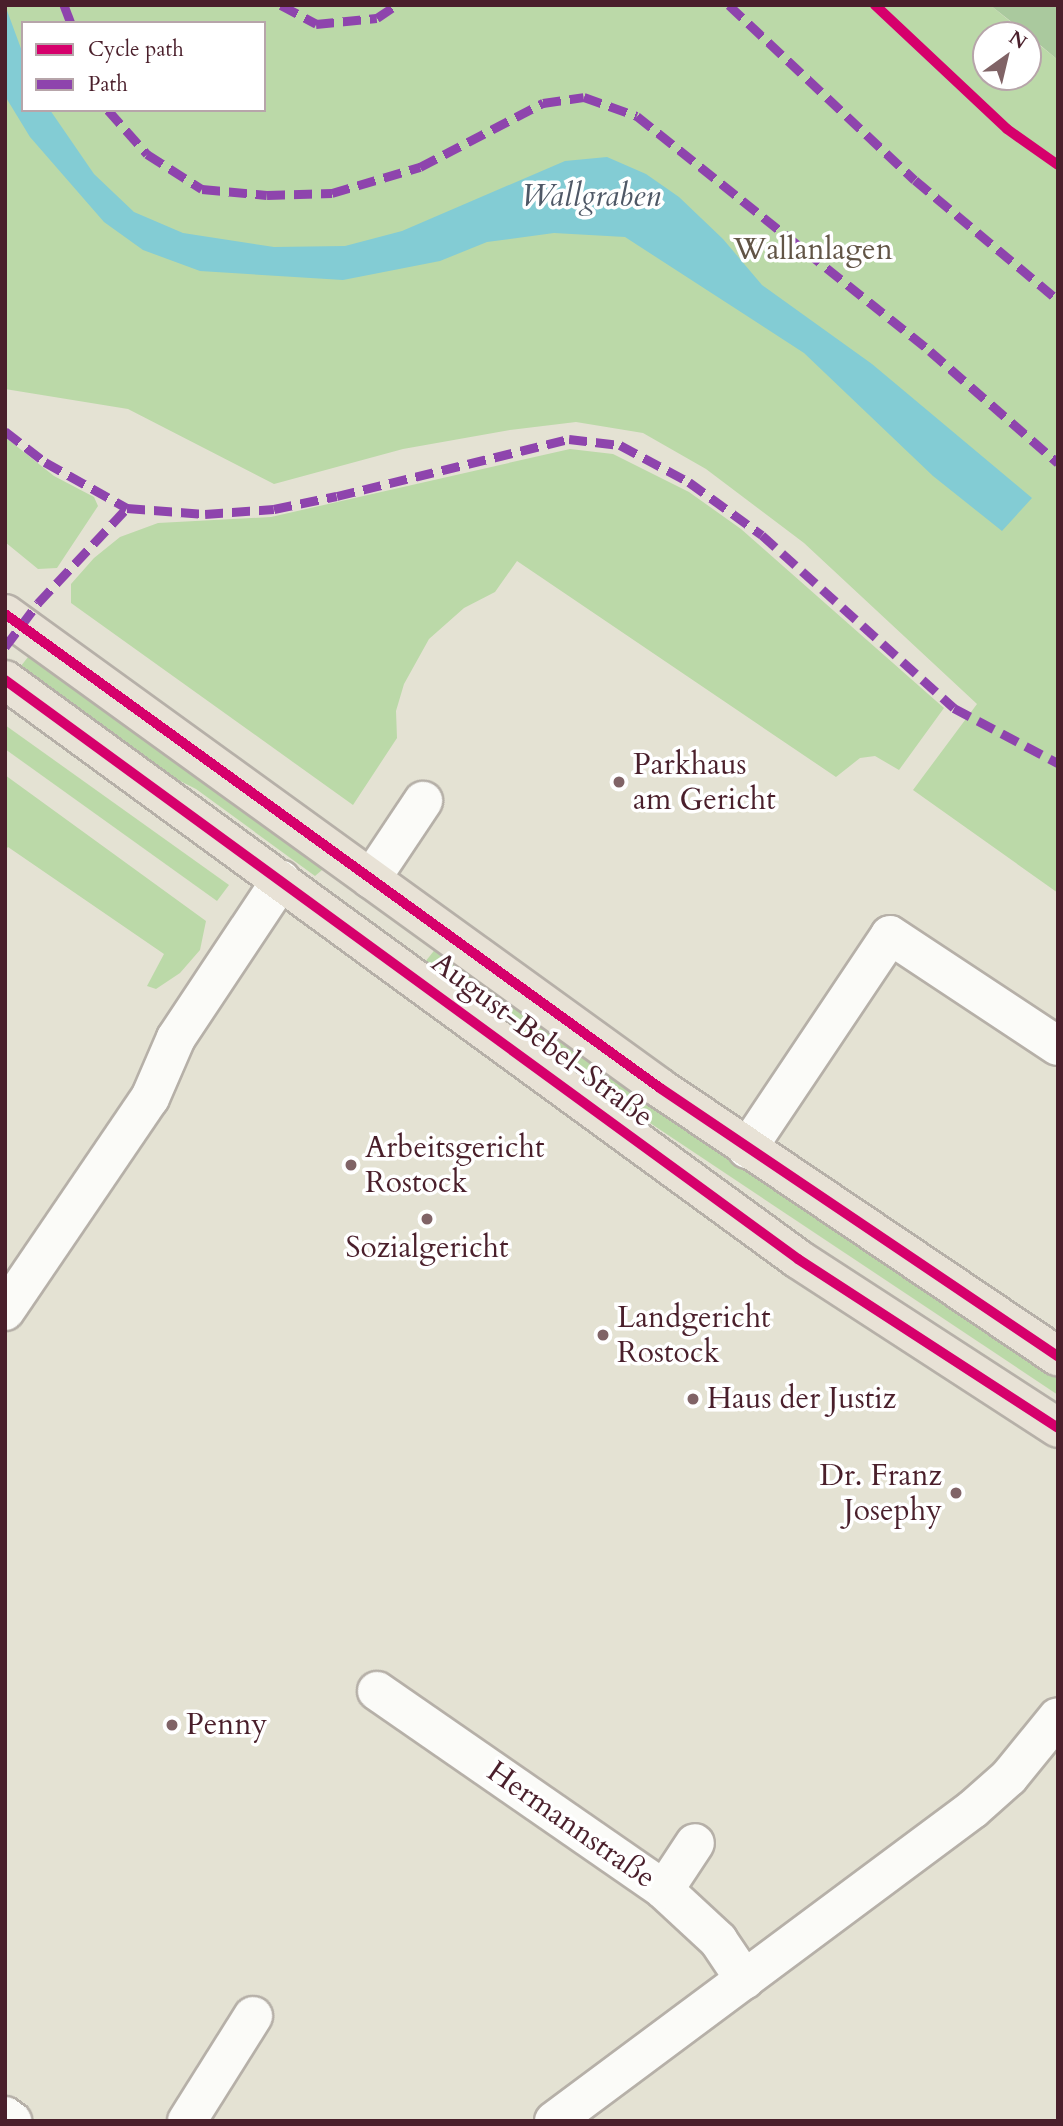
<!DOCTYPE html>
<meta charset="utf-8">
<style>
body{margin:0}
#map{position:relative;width:1063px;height:2126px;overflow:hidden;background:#e4e2d3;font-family:Cardo,serif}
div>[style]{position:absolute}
.green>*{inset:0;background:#bbd9a8}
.forest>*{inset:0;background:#aac99e}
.water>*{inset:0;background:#83ccd4}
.roads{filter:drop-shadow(2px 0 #b6b0a8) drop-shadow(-2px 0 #b6b0a8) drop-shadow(0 2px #b6b0a8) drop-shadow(0 -2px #b6b0a8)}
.minor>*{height:38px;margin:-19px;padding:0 19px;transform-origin:19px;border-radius:19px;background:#fbfbf8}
.major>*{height:38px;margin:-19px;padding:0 19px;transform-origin:19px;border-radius:19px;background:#e8e2d6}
.quiet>*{height:9px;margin-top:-4.5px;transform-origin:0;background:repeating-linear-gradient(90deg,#8e44ad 0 18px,transparent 0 27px)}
.cycleway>*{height:10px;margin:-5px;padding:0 5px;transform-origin:5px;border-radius:5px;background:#d6006c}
.dots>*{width:19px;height:19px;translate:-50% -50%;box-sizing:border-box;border:4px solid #fff;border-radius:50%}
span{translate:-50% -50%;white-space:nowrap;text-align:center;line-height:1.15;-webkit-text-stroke:7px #fff;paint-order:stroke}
.park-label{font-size:30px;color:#625546}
.poi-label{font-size:30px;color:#4a1f2b}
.left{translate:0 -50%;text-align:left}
.right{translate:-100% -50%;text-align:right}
.street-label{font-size:30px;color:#4a1f2b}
.water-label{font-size:32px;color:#4f5866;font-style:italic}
.frame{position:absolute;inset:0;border:7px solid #4a1f2b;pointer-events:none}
.legend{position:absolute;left:21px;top:21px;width:245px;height:91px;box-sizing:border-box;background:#fff;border:2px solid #b7a5aa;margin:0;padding:9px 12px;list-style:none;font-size:21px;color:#4a1f2b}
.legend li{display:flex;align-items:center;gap:14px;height:35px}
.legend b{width:35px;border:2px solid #b7a5aa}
.north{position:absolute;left:972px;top:21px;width:70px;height:70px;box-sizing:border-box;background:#fff;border:2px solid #b7a5aa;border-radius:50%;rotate:34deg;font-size:19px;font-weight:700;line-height:28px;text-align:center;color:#4a1f2b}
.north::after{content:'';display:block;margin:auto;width:24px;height:32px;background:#806366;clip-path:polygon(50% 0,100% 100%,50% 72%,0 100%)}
</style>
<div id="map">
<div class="green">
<div style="clip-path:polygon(evenodd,5px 5px,990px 5px,1027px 35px,986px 35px,986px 77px,1028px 77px,1028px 36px,1058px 60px,1058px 893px,913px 790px,977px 704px,804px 543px,706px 469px,643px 433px,576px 422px,510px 430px,403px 449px,274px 484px,128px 409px,5px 389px,5px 5px,23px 23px,264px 23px,264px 110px,23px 110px,23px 23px)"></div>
<div style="clip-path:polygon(5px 437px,54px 476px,94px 497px,98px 506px,57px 568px,38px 569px,5px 542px)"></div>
<div style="clip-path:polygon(570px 449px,613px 454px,689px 492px,741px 529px,944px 708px,899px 770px,875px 756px,860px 758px,836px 777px,517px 561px,495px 592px,464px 608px,429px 639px,404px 684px,396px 711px,397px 738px,353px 805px,71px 603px,71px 584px,94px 558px,120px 537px,158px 523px,271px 517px)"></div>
<div style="clip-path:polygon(32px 652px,323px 862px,322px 870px,315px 876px,196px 789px,142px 762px,17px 671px)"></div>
<div style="clip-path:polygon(5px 725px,229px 885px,217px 901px,5px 749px)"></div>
<div style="clip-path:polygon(5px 775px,206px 921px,200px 950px,180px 973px,156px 989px,147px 986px,164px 954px,8px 847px,5px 850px)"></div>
<div style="clip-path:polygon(441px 942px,1058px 1374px,1058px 1395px,590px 1083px,425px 962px)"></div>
</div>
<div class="forest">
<div style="clip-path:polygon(990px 5px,1058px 5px,1058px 60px,1028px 35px)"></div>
</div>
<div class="water">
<div style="clip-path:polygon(5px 5px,23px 54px,23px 110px,50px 110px,94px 174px,134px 212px,183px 233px,274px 247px,345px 246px,402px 231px,565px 161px,607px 157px,646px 174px,679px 197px,723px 239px,762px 285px,872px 364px,1032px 498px,1002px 531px,933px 476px,804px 353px,625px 237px,554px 233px,487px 242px,440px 261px,343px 280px,200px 271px,143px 250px,104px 222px,30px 137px,5px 96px)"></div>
</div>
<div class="roads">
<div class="minor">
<div style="left:371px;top:879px;width:94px;rotate:-56.3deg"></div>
<div style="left:747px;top:1149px;width:257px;rotate:-56.2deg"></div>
<div style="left:890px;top:935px;width:201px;rotate:33.5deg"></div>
<div style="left:5px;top:1311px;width:258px;rotate:-55.8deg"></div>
<div style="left:150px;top:1098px;width:65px;rotate:-66.6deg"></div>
<div style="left:176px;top:1038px;width:190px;rotate:-56.4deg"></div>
<div style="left:377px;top:1691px;width:349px;rotate:34.7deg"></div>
<div style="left:664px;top:1890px;width:74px;rotate:42.8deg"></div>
<div style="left:718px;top:1940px;width:48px;rotate:56deg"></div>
<div style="left:664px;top:1890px;width:56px;rotate:-56.6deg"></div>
<div style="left:5px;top:2116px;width:9px;rotate:36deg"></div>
<div style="left:187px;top:2121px;width:124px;rotate:-57.8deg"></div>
<div style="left:554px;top:2121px;width:522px;rotate:-36.67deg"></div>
<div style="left:973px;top:1809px;width:48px;rotate:-41.6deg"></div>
<div style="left:1009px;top:1777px;width:77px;rotate:-50.8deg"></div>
</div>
<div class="major">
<div style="left:5px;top:614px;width:809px;rotate:35.89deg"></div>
<div style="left:660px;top:1088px;width:480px;rotate:34deg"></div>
<div style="left:5px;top:680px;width:982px;rotate:36.13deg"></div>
<div style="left:798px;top:1259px;width:310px;rotate:33deg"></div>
</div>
</div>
<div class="quiet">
<div style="left:64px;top:5px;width:19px;rotate:69deg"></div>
<div style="left:281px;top:5px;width:40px;rotate:28deg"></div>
<div style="left:316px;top:24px;width:61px;rotate:-5.6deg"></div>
<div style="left:377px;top:18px;width:23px;rotate:-34deg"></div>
<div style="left:729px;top:5px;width:255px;rotate:43.3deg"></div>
<div style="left:915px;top:180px;width:187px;rotate:40deg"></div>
<div style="left:108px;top:110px;width:59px;rotate:48.4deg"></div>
<div style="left:147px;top:154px;width:65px;rotate:32.5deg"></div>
<div style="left:202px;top:189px;width:65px;rotate:5.3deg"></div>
<div style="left:267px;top:195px;width:65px;rotate:-1.8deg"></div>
<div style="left:332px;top:193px;width:92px;rotate:-16.5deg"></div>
<div style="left:420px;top:167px;width:139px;rotate:-27.5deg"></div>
<div style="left:543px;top:103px;width:41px;rotate:-8.3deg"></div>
<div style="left:584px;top:97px;width:56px;rotate:19.7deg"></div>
<div style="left:637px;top:116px;width:376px;rotate:38.7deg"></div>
<div style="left:930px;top:351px;width:170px;rotate:41.2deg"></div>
<div style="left:5px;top:431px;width:51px;rotate:37.8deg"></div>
<div style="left:45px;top:462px;width:94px;rotate:29.3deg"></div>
<div style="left:127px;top:508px;width:78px;rotate:4.4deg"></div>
<div style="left:205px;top:514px;width:69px;rotate:-4.1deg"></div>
<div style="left:274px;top:509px;width:64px;rotate:-11.7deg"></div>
<div style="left:337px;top:496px;width:239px;rotate:-13.8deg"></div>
<div style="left:569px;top:439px;width:51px;rotate:6.7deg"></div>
<div style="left:620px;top:445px;width:78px;rotate:28.2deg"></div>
<div style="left:689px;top:482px;width:90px;rotate:36deg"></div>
<div style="left:762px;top:535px;width:258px;rotate:42deg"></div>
<div style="left:954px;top:708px;width:118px;rotate:27.9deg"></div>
<div style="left:5px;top:647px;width:55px;rotate:-53.1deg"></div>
<div style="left:38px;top:603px;width:130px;rotate:-46.9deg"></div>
</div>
<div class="cycleway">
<div style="left:875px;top:5px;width:181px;rotate:43.2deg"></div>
<div style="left:1007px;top:129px;width:62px;rotate:35.2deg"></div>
<div style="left:5px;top:614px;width:809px;rotate:35.89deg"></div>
<div style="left:660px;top:1088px;width:480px;rotate:34deg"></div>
<div style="left:5px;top:680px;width:982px;rotate:36.13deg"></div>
<div style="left:798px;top:1259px;width:310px;rotate:33deg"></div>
</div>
<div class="dots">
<div style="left:619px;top:782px;background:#806366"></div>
<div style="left:351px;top:1165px;background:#806366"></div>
<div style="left:427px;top:1219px;background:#806366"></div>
<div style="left:603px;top:1335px;background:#806366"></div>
<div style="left:693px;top:1399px;background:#806366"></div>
<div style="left:956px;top:1493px;background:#806366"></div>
<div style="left:172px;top:1725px;background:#806366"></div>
</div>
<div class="park-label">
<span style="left:813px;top:250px">Wallanlagen</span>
</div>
<div class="poi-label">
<span class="left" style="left:633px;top:782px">Parkhaus<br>am Gericht</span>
<span class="left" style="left:365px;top:1165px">Arbeitsgericht<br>Rostock</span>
<span style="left:427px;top:1248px">Sozialgericht</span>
<span class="left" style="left:617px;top:1335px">Landgericht<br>Rostock</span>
<span class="left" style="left:707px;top:1399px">Haus der Justiz</span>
<span class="right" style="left:942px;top:1493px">Dr. Franz<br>Josephy</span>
<span class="left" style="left:186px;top:1725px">Penny</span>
</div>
<div class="street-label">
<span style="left:542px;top:1040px;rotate:37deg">August-Bebel-Straße</span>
<span style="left:571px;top:1825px;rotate:35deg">Hermannstraße</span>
</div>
<div class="water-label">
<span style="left:591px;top:196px">Wallgraben</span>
</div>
<div class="frame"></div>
<ul class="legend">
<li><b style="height:9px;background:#d6006c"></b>Cycle path</li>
<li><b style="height:9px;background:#8e44ad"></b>Path</li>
</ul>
<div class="north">N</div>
</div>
